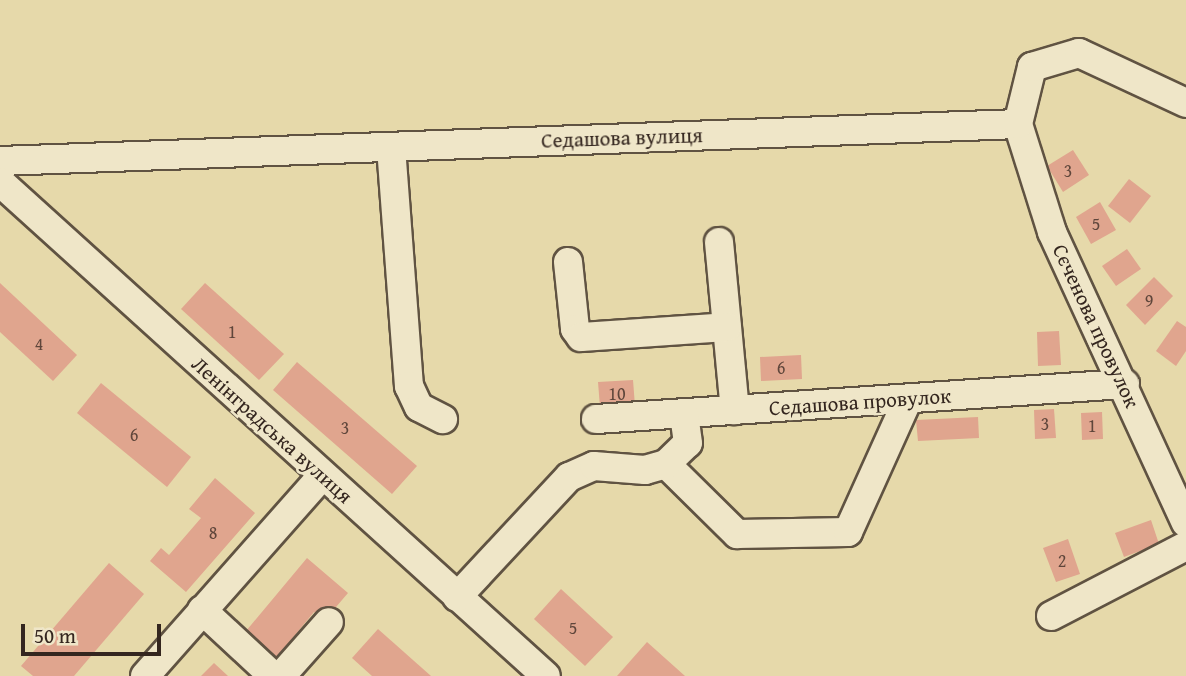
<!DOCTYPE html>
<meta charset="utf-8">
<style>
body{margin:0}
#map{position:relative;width:1186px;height:676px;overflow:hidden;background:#e6d9aa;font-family:"Gentium Book Plus",serif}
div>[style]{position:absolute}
.building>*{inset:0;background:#e0a58e}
.roads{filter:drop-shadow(2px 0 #605342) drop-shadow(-2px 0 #605342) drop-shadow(0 2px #605342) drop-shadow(0 -2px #605342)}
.minor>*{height:28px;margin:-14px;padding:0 14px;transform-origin:14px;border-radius:14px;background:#efe6c8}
span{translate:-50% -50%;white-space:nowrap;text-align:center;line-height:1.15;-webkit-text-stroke:5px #efe6c8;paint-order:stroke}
.number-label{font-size:18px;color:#5f463b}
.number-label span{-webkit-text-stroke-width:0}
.street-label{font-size:21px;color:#34261f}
.scale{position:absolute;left:21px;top:624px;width:140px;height:32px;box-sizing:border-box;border:4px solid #34261f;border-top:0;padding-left:9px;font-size:21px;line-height:24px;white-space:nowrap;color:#34261f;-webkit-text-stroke:5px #efe6c8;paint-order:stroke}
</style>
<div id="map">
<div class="building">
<div style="clip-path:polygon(1073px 150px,1089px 175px,1063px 192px,1047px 166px)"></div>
<div style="clip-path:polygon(1129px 179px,1151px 196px,1130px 223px,1108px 206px)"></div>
<div style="clip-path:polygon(1100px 202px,1116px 230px,1091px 244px,1076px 217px)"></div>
<div style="clip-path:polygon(1127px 249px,1141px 269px,1116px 286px,1102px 266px)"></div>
<div style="clip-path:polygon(1154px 277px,1173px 296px,1145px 325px,1126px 305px)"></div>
<div style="clip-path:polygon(0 283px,77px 355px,53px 381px,0 332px)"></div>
<div style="clip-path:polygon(205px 283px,284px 354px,259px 380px,181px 309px)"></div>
<div style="clip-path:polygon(1177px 321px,1186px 327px,1186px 351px,1176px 366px,1156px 351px)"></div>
<div style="clip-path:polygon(1059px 331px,1061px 365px,1038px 366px,1037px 332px)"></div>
<div style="clip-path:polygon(801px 355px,802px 379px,761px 381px,760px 357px)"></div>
<div style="clip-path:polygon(297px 362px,417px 466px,392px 494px,273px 390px)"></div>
<div style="clip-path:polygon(633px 380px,635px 406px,600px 407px,598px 382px)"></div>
<div style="clip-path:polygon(101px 383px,191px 457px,167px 487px,77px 413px)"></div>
<div style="clip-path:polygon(1054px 409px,1056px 438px,1035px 439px,1034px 410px)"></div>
<div style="clip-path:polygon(1102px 412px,1103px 439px,1082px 440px,1081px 413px)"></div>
<div style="clip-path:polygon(978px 417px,979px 438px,918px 441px,916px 420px)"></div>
<div style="clip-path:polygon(215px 478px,255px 513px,186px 592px,150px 561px,161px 548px,169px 555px,201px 518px,189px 509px)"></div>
<div style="clip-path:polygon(1151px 520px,1159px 544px,1124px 557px,1115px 533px)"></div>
<div style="clip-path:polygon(1068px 539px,1080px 574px,1056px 582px,1043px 548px)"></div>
<div style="clip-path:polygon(307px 558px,348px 593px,324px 621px,314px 612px,272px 663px,241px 637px)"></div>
<div style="clip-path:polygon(109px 563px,144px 594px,74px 676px,33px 676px,21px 666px)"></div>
<div style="clip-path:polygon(561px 589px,613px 637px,585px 666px,534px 619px)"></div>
<div style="clip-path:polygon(378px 629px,431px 676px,372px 676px,352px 658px)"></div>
<div style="clip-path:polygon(647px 642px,685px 676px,617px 676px)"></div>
<div style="clip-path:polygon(214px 663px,228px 676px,201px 676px)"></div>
</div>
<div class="roads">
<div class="minor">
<div style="left:1018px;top:124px;width:113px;rotate:72.5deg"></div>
<div style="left:1052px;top:232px;width:320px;rotate:65.3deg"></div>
<div style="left:391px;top:147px;width:240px;rotate:85.7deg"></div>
<div style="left:409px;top:386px;width:23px;rotate:65deg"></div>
<div style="left:419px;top:407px;width:27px;rotate:27deg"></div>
<div style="left:0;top:161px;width:1019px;rotate:-2.08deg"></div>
<div style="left:1018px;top:124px;width:59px;rotate:-76.2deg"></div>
<div style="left:1032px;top:67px;width:49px;rotate:-16.6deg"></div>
<div style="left:1079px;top:53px;width:118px;rotate:25deg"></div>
<div style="left:0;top:182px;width:736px;rotate:42.14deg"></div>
<div style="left:719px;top:242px;width:169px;rotate:84.6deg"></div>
<div style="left:568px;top:262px;width:67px;rotate:84deg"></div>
<div style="left:575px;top:329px;width:10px;rotate:53deg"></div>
<div style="left:581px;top:337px;width:146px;rotate:-3.9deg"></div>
<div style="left:596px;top:419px;width:530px;rotate:-3.79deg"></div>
<div style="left:666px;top:464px;width:100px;rotate:44.6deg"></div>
<div style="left:737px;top:534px;width:111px;rotate:-1deg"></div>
<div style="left:848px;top:532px;width:146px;rotate:-65.7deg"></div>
<div style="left:457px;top:597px;width:164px;rotate:-47deg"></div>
<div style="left:569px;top:477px;width:27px;rotate:-24deg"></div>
<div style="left:594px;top:466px;width:51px;rotate:4.5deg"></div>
<div style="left:645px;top:470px;width:22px;rotate:-16deg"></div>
<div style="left:666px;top:464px;width:30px;rotate:-44deg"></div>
<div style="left:688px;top:443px;width:30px;rotate:-98deg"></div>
<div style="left:202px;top:610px;width:97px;rotate:42.9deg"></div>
<div style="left:1051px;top:616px;width:152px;rotate:-27.4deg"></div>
<div style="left:145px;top:676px;width:267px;rotate:-48.5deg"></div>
<div style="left:281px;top:676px;width:72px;rotate:-48.4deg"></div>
</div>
</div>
<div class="number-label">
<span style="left:1068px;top:171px">3</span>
<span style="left:1096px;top:224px">5</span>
<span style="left:1149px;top:301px">9</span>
<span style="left:232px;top:332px">1</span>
<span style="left:39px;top:344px">4</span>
<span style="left:781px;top:368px">6</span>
<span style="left:617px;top:394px">10</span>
<span style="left:1045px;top:424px">3</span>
<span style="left:1092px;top:426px">1</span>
<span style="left:345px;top:428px">3</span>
<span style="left:134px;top:435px">6</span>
<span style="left:213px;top:533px">8</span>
<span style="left:1062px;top:561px">2</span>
<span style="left:573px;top:628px">5</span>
</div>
<div class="street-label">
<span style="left:622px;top:138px;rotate:-2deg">Седашова вулиця</span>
<span style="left:1096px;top:326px;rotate:65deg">Сєченова провулок</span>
<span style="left:860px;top:402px;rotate:-4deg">Седашова провулок</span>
<span style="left:272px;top:430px;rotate:42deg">Ленінградська вулиця</span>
</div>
<div class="scale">50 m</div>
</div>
